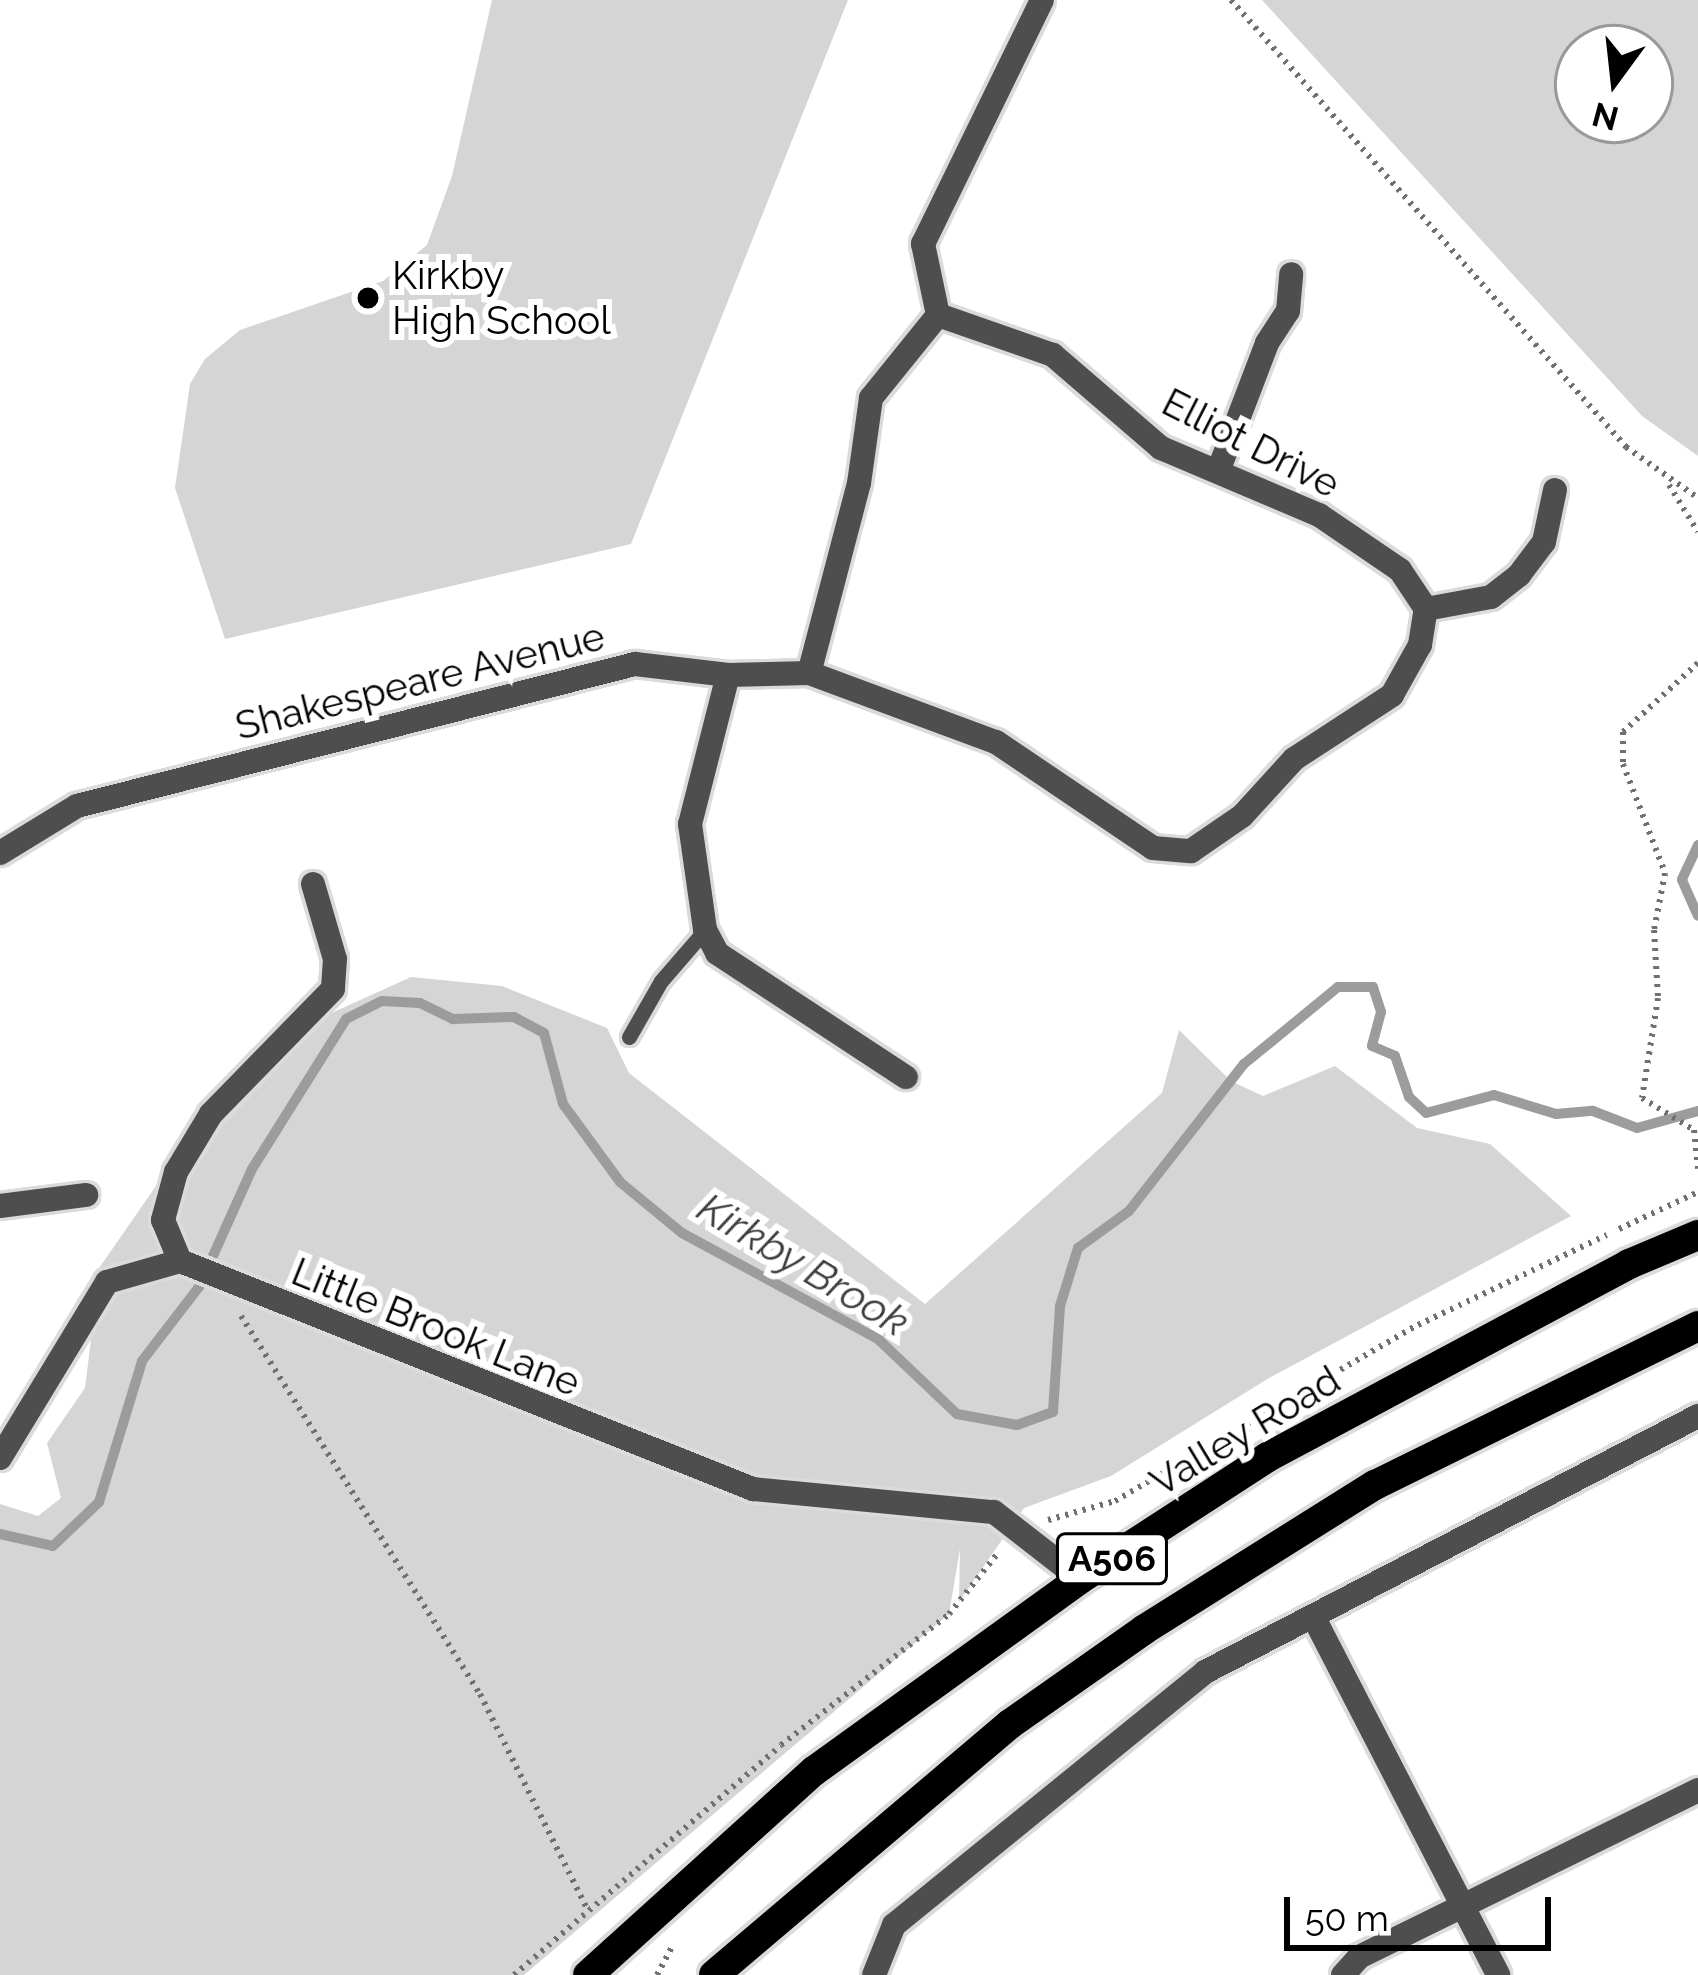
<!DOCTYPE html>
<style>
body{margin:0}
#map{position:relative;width:1698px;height:1975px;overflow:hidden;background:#fff;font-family:Raleway,sans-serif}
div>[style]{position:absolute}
.green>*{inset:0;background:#d5d5d5}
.stream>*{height:10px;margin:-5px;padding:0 5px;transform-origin:5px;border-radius:5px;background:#9c9c9c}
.path>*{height:6px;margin-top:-3px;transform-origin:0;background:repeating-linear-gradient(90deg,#707070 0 3px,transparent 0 9px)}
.roads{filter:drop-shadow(3px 0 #dbdbdb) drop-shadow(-3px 0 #dbdbdb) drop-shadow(0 3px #dbdbdb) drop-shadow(0 -3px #dbdbdb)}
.service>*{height:15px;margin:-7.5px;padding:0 7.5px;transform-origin:7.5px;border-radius:7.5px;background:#4e4e4e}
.minor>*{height:24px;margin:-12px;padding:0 12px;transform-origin:12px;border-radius:12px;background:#4e4e4e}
.primary>*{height:30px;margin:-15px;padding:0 15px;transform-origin:15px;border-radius:15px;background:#000}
.dots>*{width:33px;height:33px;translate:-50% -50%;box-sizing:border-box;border:6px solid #fff;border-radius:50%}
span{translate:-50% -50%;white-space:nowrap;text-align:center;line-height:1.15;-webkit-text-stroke:12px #fff;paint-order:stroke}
.shield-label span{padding:3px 9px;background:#fff;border:3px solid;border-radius:9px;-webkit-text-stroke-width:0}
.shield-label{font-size:36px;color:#000;font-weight:700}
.poi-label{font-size:39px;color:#000}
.left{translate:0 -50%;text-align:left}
.street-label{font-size:39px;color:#000}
.water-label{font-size:42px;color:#3d3d3d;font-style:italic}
.north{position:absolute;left:1554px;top:24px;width:120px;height:120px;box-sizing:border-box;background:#fff;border:3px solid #999;border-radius:50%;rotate:195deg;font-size:33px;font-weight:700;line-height:48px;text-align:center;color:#000}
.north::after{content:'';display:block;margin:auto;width:42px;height:54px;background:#000;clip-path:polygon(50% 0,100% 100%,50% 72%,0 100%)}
.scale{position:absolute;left:1284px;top:1897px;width:267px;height:54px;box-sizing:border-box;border:6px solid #000;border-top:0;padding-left:15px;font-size:36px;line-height:42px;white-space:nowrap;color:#000;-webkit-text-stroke:9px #fff;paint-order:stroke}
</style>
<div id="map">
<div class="green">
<div style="clip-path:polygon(492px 0,848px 0,631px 544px,225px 639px,175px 488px,190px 384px,205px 359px,240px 330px,383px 281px,427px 245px,452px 176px)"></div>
<div style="clip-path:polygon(evenodd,1262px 0,1698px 0,1698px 456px,1642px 416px,1262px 0,1578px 48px,1650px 48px,1650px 120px,1578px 120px,1578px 48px)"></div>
<div style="clip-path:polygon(411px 977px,502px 986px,607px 1028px,629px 1073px,925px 1304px,1162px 1093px,1179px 1030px,1231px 1081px,1263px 1096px,1335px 1066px,1417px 1128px,1490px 1144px,1571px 1216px,1269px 1378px,1111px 1476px,1024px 1508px,959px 1602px,960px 1549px,949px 1614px,524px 1975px,0 1975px,0 1504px,38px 1516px,61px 1498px,47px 1443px,85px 1388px,96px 1299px,107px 1282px,77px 1300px,250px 1050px)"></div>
</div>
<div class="stream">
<div style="left:1698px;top:845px;width:38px;rotate:115deg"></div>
<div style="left:1682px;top:880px;width:39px;rotate:66deg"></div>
<div style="left:0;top:1534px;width:54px;rotate:12.8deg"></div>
<div style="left:53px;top:1546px;width:64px;rotate:-43.7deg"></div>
<div style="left:99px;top:1502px;width:147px;rotate:-73deg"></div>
<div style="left:142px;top:1361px;width:93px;rotate:-52.4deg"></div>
<div style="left:199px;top:1287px;width:129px;rotate:-65.8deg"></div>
<div style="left:252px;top:1169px;width:177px;rotate:-57.9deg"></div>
<div style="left:346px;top:1019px;width:40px;rotate:-26.6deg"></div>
<div style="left:382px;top:1001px;width:38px;rotate:3deg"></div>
<div style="left:420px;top:1003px;width:37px;rotate:26deg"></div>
<div style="left:453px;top:1019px;width:61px;rotate:-1.9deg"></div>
<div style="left:514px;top:1017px;width:34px;rotate:28deg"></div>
<div style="left:544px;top:1033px;width:73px;rotate:75deg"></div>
<div style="left:563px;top:1104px;width:97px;rotate:53.8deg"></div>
<div style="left:620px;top:1182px;width:80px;rotate:39.4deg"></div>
<div style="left:682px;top:1233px;width:223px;rotate:28.4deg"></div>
<div style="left:878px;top:1339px;width:109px;rotate:43.5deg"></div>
<div style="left:957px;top:1414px;width:61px;rotate:10.4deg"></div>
<div style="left:1017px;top:1425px;width:38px;rotate:-20deg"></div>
<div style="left:1053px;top:1412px;width:106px;rotate:-86.2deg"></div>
<div style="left:1060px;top:1306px;width:61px;rotate:-72.8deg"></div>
<div style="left:1078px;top:1248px;width:63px;rotate:-36deg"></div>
<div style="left:1129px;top:1211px;width:187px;rotate:-52deg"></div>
<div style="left:1244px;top:1064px;width:122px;rotate:-39.3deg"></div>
<div style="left:1338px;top:987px;width:35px"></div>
<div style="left:1373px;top:987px;width:26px;rotate:72deg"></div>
<div style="left:1381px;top:1012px;width:35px;rotate:105deg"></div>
<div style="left:1372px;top:1046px;width:25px;rotate:23deg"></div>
<div style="left:1395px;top:1056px;width:43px;rotate:71.1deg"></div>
<div style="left:1409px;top:1097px;width:23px;rotate:43deg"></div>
<div style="left:1426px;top:1113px;width:70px;rotate:-14.8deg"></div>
<div style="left:1494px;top:1095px;width:65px;rotate:17deg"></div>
<div style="left:1556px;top:1114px;width:37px;rotate:-5deg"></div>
<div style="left:1593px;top:1111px;width:47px;rotate:21.1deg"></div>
<div style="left:1637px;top:1128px;width:63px;rotate:-15.6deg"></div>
</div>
<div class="path">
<div style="left:1231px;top:0;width:597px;rotate:48.53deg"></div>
<div style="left:1626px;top:447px;width:88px;rotate:35.3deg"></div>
<div style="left:1669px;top:485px;width:55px;rotate:58.3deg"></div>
<div style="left:1698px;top:663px;width:102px;rotate:137.4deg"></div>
<div style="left:1623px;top:732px;width:32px;rotate:90deg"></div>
<div style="left:1623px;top:764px;width:117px;rotate:68.9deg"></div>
<div style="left:1665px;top:873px;width:58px;rotate:100.9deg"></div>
<div style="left:1654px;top:930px;width:68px;rotate:86.6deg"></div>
<div style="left:1658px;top:998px;width:101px;rotate:99.1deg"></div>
<div style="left:1642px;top:1098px;width:61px;rotate:31.6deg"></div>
<div style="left:1694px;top:1130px;width:39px;rotate:84deg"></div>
<div style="left:1619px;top:1229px;width:87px;rotate:-25.1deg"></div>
<div style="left:241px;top:1316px;width:447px;rotate:57.7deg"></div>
<div style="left:480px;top:1694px;width:240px;rotate:63.5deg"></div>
<div style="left:1048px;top:1520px;width:70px;rotate:-15.8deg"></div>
<div style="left:1115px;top:1501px;width:350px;rotate:-30.2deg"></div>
<div style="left:1418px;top:1325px;width:209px;rotate:-25.5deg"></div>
<div style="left:514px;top:1975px;width:352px;rotate:-40.7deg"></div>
<div style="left:781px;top:1745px;width:213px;rotate:-37.9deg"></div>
<div style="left:949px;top:1614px;width:78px;rotate:-51.2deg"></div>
<div style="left:657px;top:1975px;width:34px;rotate:-62deg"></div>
</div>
<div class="roads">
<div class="service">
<div style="left:629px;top:1037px;width:64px;rotate:-60.3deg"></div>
<div style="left:661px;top:981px;width:67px;rotate:-49.2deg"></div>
</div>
<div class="minor">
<div style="left:938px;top:315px;width:73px;rotate:-101.9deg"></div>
<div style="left:923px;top:244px;width:271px;rotate:-64deg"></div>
<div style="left:1219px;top:469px;width:135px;rotate:-69.1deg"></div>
<div style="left:1267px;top:343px;width:38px;rotate:-57deg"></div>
<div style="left:1288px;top:311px;width:37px;rotate:-85deg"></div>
<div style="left:1426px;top:609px;width:66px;rotate:-10.5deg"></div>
<div style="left:1491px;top:597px;width:36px;rotate:-38deg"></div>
<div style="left:1519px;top:575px;width:41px;rotate:-52.9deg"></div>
<div style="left:1544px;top:542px;width:53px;rotate:-78.1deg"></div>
<div style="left:728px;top:675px;width:154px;rotate:104.3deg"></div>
<div style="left:690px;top:824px;width:107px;rotate:81.9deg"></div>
<div style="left:705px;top:930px;width:26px;rotate:62deg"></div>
<div style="left:717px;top:953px;width:226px;rotate:33.3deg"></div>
<div style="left:0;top:853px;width:90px;rotate:-31.4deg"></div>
<div style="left:77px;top:806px;width:576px;rotate:-14.28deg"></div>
<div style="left:635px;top:664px;width:94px;rotate:6.7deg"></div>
<div style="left:728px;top:675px;width:81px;rotate:-1.4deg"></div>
<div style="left:809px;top:673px;width:199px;rotate:20.3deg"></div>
<div style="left:996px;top:742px;width:189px;rotate:34deg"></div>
<div style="left:1153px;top:848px;width:38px;rotate:5deg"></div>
<div style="left:1191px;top:851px;width:62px;rotate:-34.5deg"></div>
<div style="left:1242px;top:816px;width:77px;rotate:-47.6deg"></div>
<div style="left:1294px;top:759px;width:117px;rotate:-33.1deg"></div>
<div style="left:1392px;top:695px;width:57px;rotate:-60.8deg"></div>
<div style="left:1420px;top:645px;width:36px;rotate:-81deg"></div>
<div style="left:1426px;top:609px;width:47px;rotate:-123.7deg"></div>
<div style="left:1400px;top:570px;width:98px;rotate:-145.8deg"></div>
<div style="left:1319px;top:515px;width:172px;rotate:-157deg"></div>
<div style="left:1161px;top:448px;width:143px;rotate:-139.3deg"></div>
<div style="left:1053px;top:355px;width:122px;rotate:-160.8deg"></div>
<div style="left:938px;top:315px;width:107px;rotate:128.9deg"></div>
<div style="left:871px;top:398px;width:86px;rotate:98deg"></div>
<div style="left:859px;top:483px;width:196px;rotate:104.7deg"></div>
<div style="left:313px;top:884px;width:78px;rotate:73.7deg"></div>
<div style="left:335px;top:959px;width:30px;rotate:94deg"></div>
<div style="left:333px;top:989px;width:175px;rotate:134.3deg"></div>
<div style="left:211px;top:1114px;width:68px;rotate:121.1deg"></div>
<div style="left:176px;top:1172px;width:50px;rotate:105.2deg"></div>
<div style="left:163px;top:1220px;width:44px;rotate:67.5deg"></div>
<div style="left:180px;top:1261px;width:617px;rotate:21.7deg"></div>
<div style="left:753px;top:1489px;width:242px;rotate:5.5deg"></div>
<div style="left:994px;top:1512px;width:109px;rotate:37.9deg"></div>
<div style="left:0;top:1206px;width:87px;rotate:-7.3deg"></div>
<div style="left:0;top:1458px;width:206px;rotate:-58.7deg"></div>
<div style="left:107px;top:1282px;width:76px;rotate:-16deg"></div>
<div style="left:1313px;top:1616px;width:404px;rotate:62.7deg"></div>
<div style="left:874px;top:1975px;width:54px;rotate:-68.2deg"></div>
<div style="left:894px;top:1925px;width:401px;rotate:-39.1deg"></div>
<div style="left:1205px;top:1672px;width:556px;rotate:-27.44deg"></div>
<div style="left:1343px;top:1975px;width:24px;rotate:-48deg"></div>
<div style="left:1359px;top:1957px;width:378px;rotate:-26.2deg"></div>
</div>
<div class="primary">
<div style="left:588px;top:1975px;width:304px;rotate:-42.1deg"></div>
<div style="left:814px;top:1771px;width:328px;rotate:-35.8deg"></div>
<div style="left:1080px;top:1579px;width:224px;rotate:-33deg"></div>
<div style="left:1268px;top:1457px;width:409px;rotate:-28.1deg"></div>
<div style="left:1629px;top:1264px;width:75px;rotate:-22.8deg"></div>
<div style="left:714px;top:1975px;width:388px;rotate:-40.3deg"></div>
<div style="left:1010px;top:1724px;width:165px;rotate:-35.1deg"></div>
<div style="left:1145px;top:1629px;width:271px;rotate:-32.1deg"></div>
<div style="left:1375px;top:1485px;width:360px;rotate:-26.2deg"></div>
</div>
</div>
<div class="dots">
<div style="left:368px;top:298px;background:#000"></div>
</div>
<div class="shield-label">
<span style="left:1112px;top:1559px">A506</span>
</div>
<div class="poi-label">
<span class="left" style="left:392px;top:298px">Kirkby<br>High School</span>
</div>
<div class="street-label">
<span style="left:1251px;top:443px;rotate:27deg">Elliot Drive</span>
<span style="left:420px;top:681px;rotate:-14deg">Shakespeare Avenue</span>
<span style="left:436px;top:1327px;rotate:22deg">Little Brook Lane</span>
<span style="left:1245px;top:1431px;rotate:-31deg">Valley Road</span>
</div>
<div class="water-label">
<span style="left:803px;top:1265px;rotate:31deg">Kirkby Brook</span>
</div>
<div class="north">N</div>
<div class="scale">50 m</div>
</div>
